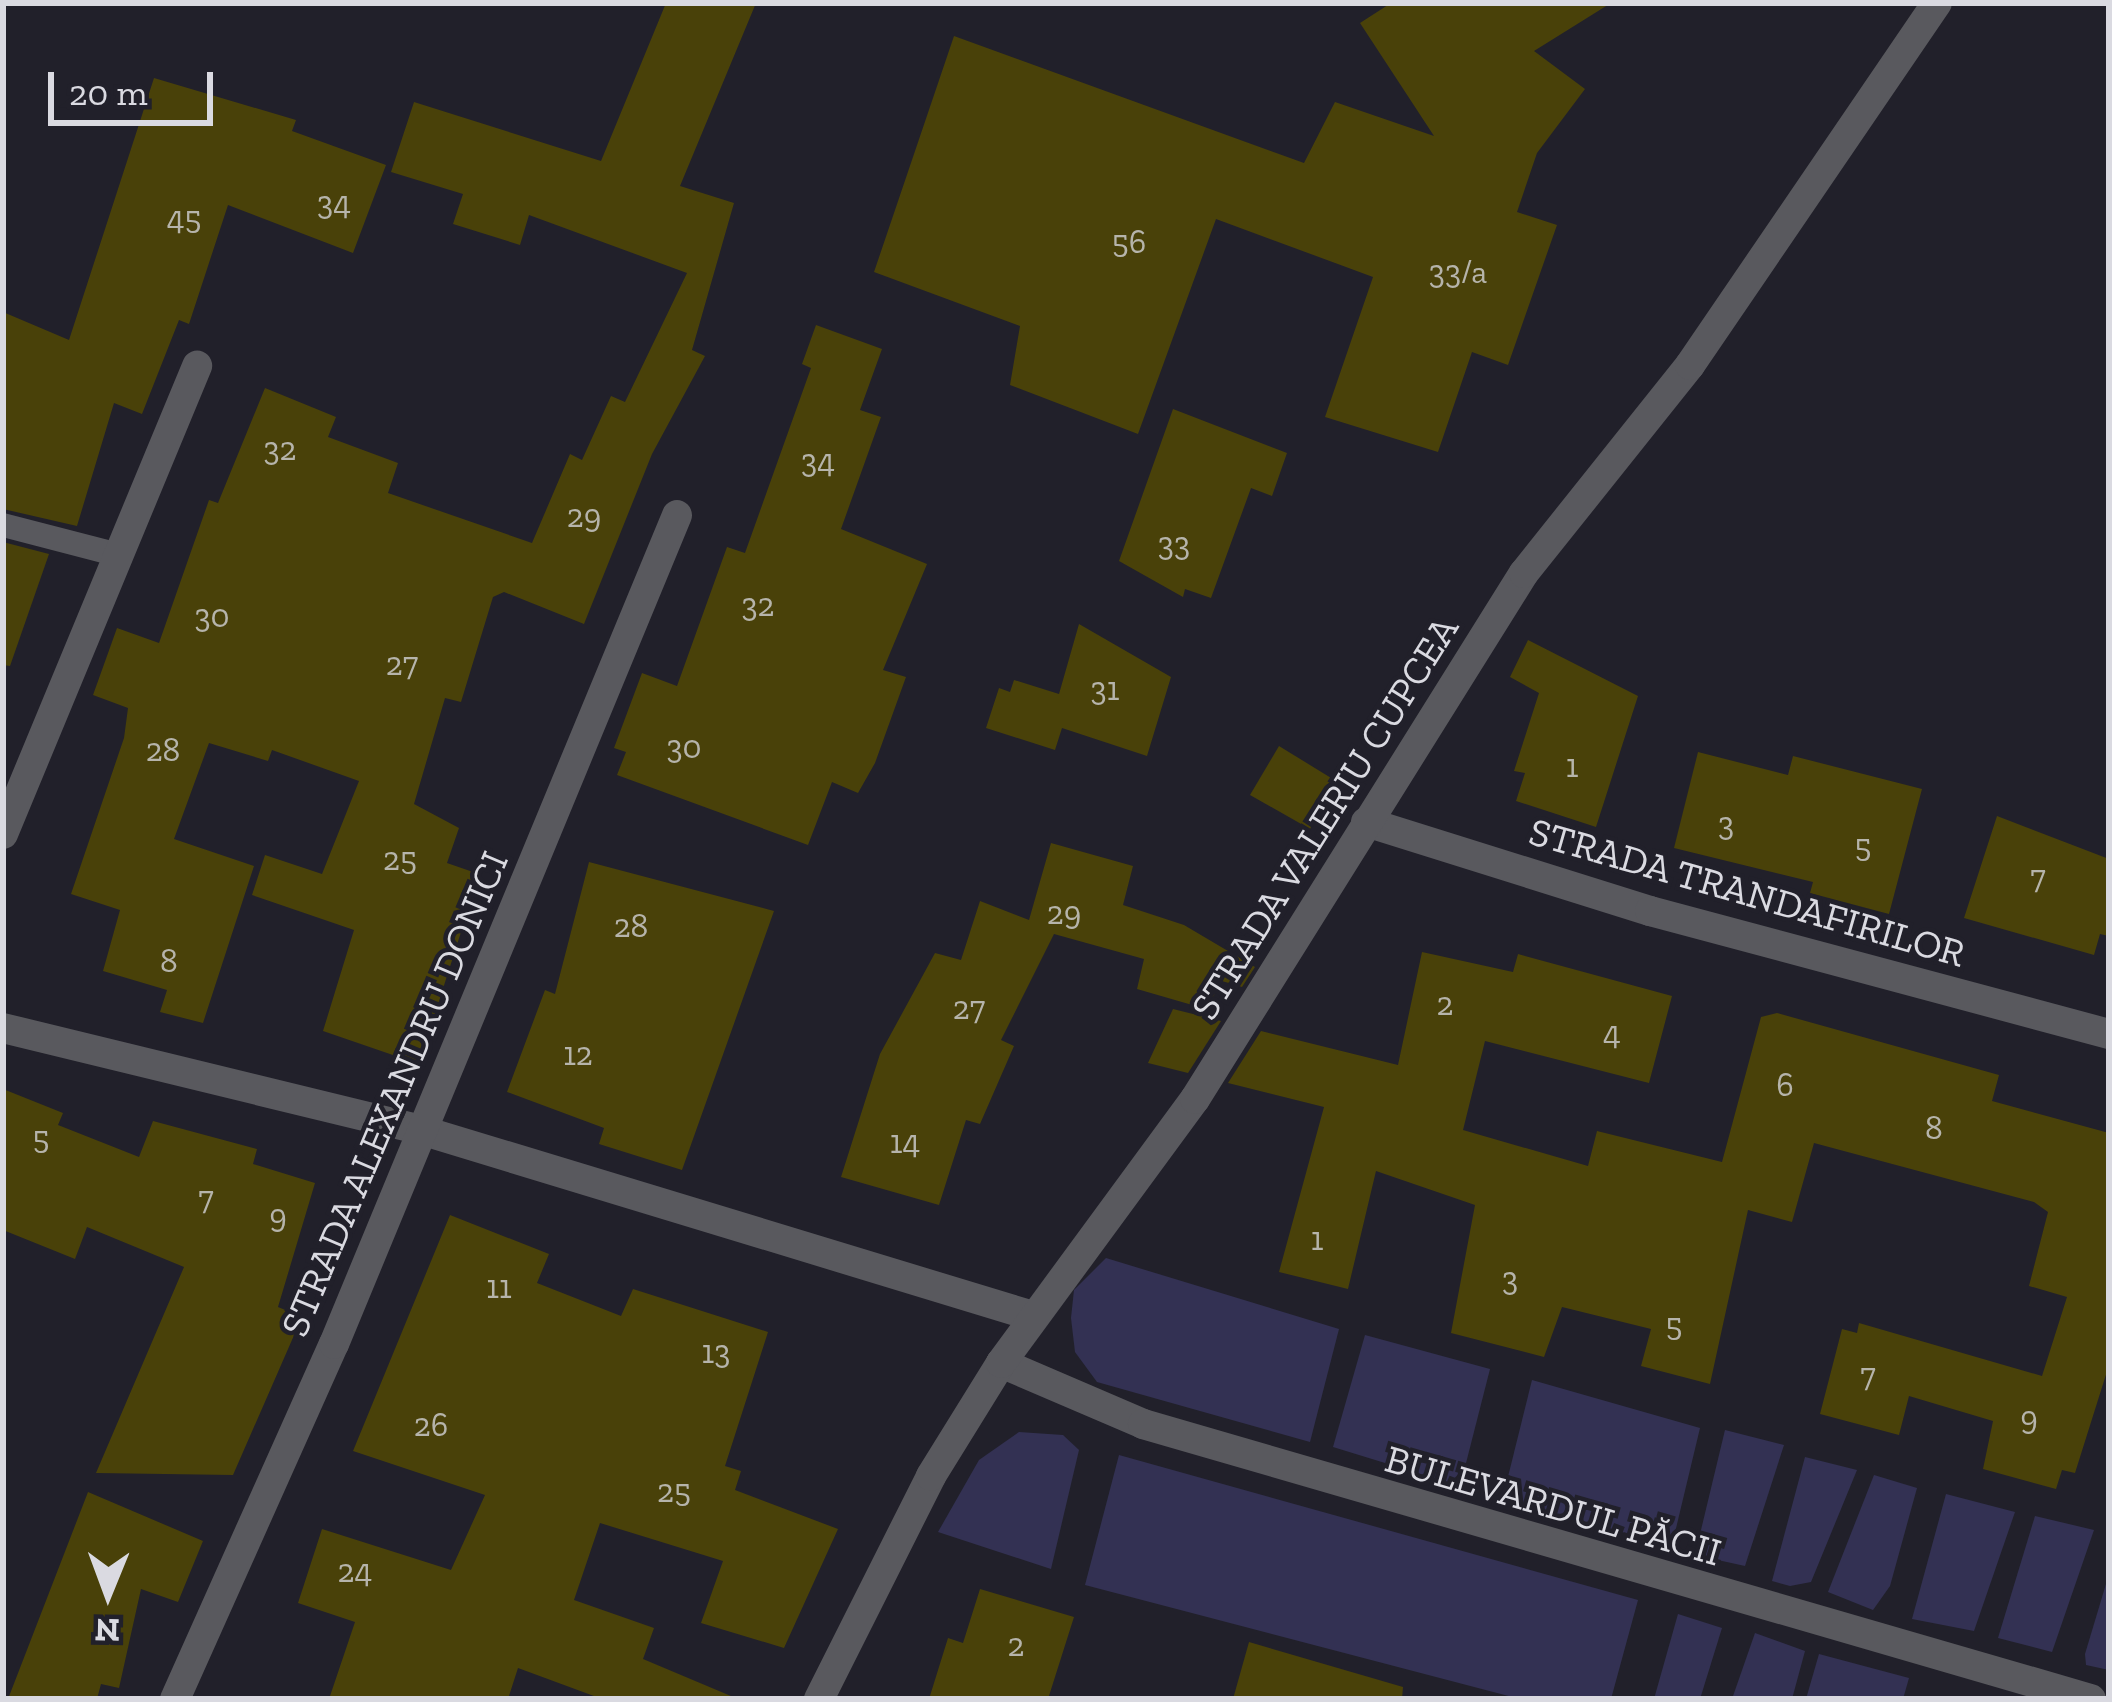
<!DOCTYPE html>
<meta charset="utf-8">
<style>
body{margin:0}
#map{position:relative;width:2112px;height:1702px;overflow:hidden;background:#21202a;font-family:"Zilla Slab",serif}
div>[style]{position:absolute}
.green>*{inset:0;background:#333153}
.building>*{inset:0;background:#494109}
.lane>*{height:24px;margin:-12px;padding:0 12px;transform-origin:12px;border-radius:12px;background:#59595e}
.street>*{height:30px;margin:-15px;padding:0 15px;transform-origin:15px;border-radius:15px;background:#59595e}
span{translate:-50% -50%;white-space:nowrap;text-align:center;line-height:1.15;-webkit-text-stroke:9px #21202a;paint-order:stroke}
.number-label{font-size:33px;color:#b6b4ab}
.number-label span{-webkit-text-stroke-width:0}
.street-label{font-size:39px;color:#dadae1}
.frame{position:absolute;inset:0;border:6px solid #dadae1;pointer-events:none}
.north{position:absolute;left:48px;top:1534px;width:120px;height:120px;-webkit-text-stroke:9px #21202a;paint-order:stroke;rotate:181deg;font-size:33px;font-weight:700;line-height:48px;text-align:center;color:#dadae1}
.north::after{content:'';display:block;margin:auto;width:42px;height:54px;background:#dadae1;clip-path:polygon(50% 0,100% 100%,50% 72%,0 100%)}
.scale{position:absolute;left:48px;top:72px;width:165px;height:54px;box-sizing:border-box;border:6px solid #dadae1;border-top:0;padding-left:15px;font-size:36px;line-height:42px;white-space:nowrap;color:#dadae1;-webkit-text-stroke:9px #21202a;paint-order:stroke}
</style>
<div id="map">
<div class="green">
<div style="clip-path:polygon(1106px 1258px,1339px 1329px,1310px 1442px,1097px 1382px,1075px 1352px,1071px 1318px,1074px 1290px)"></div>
<div style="clip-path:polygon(1365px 1335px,1490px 1369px,1465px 1467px,1450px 1483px,1333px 1447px)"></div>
<div style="clip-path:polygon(1532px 1380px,1700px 1428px,1672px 1545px,1502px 1501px)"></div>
<div style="clip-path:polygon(1725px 1430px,1784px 1445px,1745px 1566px,1695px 1555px)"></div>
<div style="clip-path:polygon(1019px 1432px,1063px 1435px,1079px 1450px,1051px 1569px,938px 1532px,979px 1460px)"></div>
<div style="clip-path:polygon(1119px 1455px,1638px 1600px,1611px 1699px,1520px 1699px,1085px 1585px)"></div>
<div style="clip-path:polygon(1805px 1457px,1857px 1470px,1811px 1582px,1790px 1586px,1772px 1581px)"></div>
<div style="clip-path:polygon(1874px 1475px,1917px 1488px,1890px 1586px,1873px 1610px,1828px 1592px)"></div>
<div style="clip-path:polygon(1946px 1494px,2015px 1512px,1974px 1631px,1912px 1619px)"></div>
<div style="clip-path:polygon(2035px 1516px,2094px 1530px,2052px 1652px,1998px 1638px)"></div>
<div style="clip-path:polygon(2109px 1574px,2109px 1670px,2086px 1665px,2085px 1654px)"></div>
<div style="clip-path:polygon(1678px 1614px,1722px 1628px,1700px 1699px,1654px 1699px)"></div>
<div style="clip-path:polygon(1755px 1633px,1805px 1651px,1792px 1699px,1732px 1699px)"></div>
<div style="clip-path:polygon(1819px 1654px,1909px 1678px,1903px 1699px,1806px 1699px)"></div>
</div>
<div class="building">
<div style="clip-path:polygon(666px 3px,756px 3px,680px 186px,734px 203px,692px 350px,705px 356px,652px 454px,584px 624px,504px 592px,493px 597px,461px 702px,445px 698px,414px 804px,459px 828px,447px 863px,473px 872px,476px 885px,419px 1064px,323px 1031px,354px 930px,252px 895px,265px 855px,322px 874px,359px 781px,272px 750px,268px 761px,209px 743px,174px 839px,254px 866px,203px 1023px,160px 1012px,167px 990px,103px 971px,120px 910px,71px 894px,124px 738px,128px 708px,93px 695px,117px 628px,159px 643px,209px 500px,218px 503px,265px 388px,336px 417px,328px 437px,398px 463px,388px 493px,532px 543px,570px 454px,582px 460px,611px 396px,625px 402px,687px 273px,529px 215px,520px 245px,453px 224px,463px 194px,391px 172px,414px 102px,601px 161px)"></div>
<div style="clip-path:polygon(1391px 3px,1611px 3px,1534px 51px,1585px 89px,1537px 153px,1517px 212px,1557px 225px,1508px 365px,1472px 352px,1438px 452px,1325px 417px,1373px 277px,1216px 219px,1138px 434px,1010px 385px,1020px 326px,874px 272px,954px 36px,1304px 163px,1335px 102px,1434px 136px,1360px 23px)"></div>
<div style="clip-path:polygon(154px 78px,296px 120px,292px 131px,386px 165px,353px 253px,228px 205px,189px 324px,179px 320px,142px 414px,114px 403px,77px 526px,3px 509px,3px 312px,69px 340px)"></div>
<div style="clip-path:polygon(816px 325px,882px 349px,860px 410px,881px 417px,841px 529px,927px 564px,883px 670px,906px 677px,875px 763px,858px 793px,832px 782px,808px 845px,617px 775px,626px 752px,614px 748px,642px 673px,677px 686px,727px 547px,745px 553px,811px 368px,802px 364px)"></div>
<div style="clip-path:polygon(1173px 409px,1287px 453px,1272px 496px,1251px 488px,1211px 598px,1185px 589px,1183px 597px,1119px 561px)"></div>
<div style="clip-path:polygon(3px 542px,49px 554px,10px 666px,3px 665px)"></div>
<div style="clip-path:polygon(1079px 624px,1171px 677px,1147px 756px,1062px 728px,1055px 750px,986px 728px,999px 688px,1010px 692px,1014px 680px,1059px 694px)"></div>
<div style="clip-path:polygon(1528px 640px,1638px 696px,1596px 827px,1516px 801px,1525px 773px,1514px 771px,1539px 693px,1510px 677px)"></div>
<div style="clip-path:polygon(1279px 746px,1336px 781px,1310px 829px,1250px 795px)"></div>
<div style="clip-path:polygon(1698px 752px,1788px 775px,1793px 756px,1922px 789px,1889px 914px,1810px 893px,1813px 882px,1674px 848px)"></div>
<div style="clip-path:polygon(1997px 816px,2109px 859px,2109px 936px,2100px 934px,2094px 955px,1964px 918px)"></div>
<div style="clip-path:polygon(1051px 843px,1133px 866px,1123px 905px,1184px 925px,1255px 967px,1242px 987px,1222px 981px,1206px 1009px,1137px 989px,1144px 959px,1054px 934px,1001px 1040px,1014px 1046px,980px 1124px,966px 1120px,939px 1205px,841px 1177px,880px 1054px,935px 953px,961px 960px,980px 901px,1029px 920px)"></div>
<div style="clip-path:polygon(589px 862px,774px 911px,682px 1170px,599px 1144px,604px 1128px,507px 1092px,545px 990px,555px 994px)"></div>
<div style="clip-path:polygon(1422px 952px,1513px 972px,1518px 954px,1672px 996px,1649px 1083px,1485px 1041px,1463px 1130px,1588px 1166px,1597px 1131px,1722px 1162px,1761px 1017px,1777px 1013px,1999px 1075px,1992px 1101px,2109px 1133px,2109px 1365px,2075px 1473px,2062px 1470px,2056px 1489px,1983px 1469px,1993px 1421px,1909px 1396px,1899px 1435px,1820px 1414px,1842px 1329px,1857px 1333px,1859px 1323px,2042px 1376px,2067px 1297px,2029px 1286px,2048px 1212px,2034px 1202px,1814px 1143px,1792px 1222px,1748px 1210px,1710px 1384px,1641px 1366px,1651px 1329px,1562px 1307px,1544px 1357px,1451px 1333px,1475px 1205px,1376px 1171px,1348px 1289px,1279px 1272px,1324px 1107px,1228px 1083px,1261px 1031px,1398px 1065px)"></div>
<div style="clip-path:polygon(1173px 1009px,1221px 1021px,1188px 1073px,1148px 1063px)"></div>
<div style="clip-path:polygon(3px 1089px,63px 1113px,58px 1125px,139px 1157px,153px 1121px,257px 1149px,253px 1164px,315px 1183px,278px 1307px,302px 1317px,233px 1475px,96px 1473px,184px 1267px,87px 1227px,75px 1259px,3px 1230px)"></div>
<div style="clip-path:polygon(450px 1215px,549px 1254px,537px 1283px,621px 1316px,633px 1289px,768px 1332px,725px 1466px,741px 1471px,735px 1490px,838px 1529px,784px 1648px,701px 1623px,723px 1561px,600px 1523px,574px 1600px,654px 1628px,643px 1659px,738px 1699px,602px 1699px,518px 1668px,508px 1699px,329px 1699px,355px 1622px,298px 1603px,322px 1529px,451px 1570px,485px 1495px,353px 1451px)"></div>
<div style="clip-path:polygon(88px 1492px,203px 1541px,178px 1602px,141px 1589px,119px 1688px,101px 1684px,97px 1699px,8px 1699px)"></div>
<div style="clip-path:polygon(980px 1589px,1074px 1617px,1048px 1699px,929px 1699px,948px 1638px,963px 1643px)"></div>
<div style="clip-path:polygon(1249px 1642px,1403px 1687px,1402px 1699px,1233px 1699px)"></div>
</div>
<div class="lane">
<div style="left:3px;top:525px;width:120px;rotate:14.5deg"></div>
</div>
<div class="street">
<div style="left:1366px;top:822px;width:298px;rotate:17.4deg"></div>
<div style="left:1650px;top:911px;width:475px;rotate:15deg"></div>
<div style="left:3px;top:834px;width:507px;rotate:-67.48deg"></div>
<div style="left:3px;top:1028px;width:433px;rotate:13.7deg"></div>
<div style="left:424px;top:1131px;width:636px;rotate:16.9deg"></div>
<div style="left:1001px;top:1363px;width:155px;rotate:23.2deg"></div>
<div style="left:1143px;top:1424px;width:987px;rotate:16.18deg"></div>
<div style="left:175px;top:1699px;width:389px;rotate:-65.9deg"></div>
<div style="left:334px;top:1344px;width:897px;rotate:-67.52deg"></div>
<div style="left:819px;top:1699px;width:250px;rotate:-63.3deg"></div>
<div style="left:931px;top:1476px;width:133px;rotate:-58.2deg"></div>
<div style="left:1001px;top:1363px;width:328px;rotate:-53.7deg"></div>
<div style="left:1195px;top:1099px;width:620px;rotate:-57.98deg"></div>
<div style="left:1524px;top:573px;width:266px;rotate:-51.4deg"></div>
<div style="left:1690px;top:365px;width:438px;rotate:-55.7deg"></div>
</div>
<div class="number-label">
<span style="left:334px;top:203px">34</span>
<span style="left:184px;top:218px">45</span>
<span style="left:1129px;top:242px">56</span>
<span style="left:1458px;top:272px">33/a</span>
<span style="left:280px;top:449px">32</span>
<span style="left:818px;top:461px">34</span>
<span style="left:584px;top:516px">29</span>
<span style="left:1174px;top:544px">33</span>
<span style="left:758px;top:605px">32</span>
<span style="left:212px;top:616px">30</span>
<span style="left:402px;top:664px">27</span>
<span style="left:1105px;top:689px">31</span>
<span style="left:684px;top:747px">30</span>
<span style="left:163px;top:750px">28</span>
<span style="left:1572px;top:766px">1</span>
<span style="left:1726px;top:824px">3</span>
<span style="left:1863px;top:846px">5</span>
<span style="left:400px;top:859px">25</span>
<span style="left:2038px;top:877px">7</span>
<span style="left:1064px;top:913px">29</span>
<span style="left:631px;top:926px">28</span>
<span style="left:169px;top:961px">8</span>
<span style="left:1445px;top:1004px">2</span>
<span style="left:969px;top:1008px">27</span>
<span style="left:1612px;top:1033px">4</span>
<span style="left:578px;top:1054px">12</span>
<span style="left:1785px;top:1085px">6</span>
<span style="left:1934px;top:1128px">8</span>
<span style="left:41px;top:1138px">5</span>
<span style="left:905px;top:1142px">14</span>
<span style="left:206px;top:1198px">7</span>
<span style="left:278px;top:1216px">9</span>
<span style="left:1317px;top:1239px">1</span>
<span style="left:1510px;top:1279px">3</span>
<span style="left:499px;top:1287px">11</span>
<span style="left:1674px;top:1325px">5</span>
<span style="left:716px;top:1352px">13</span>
<span style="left:1868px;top:1375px">7</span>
<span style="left:2029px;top:1418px">9</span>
<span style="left:431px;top:1425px">26</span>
<span style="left:674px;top:1491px">25</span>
<span style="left:355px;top:1571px">24</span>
<span style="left:1016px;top:1645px">2</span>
</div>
<div class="street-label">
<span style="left:1325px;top:818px;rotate:-58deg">STRADA VALERIU CUPCEA</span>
<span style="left:1747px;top:893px;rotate:16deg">STRADA TRANDAFIRILOR</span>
<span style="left:395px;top:1094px;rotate:-67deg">STRADA ALEXANDRU DONICI</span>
<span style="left:1553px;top:1506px;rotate:16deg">BULEVARDUL PĂCII</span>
</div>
<div class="frame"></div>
<div class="north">N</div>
<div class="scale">20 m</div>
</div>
